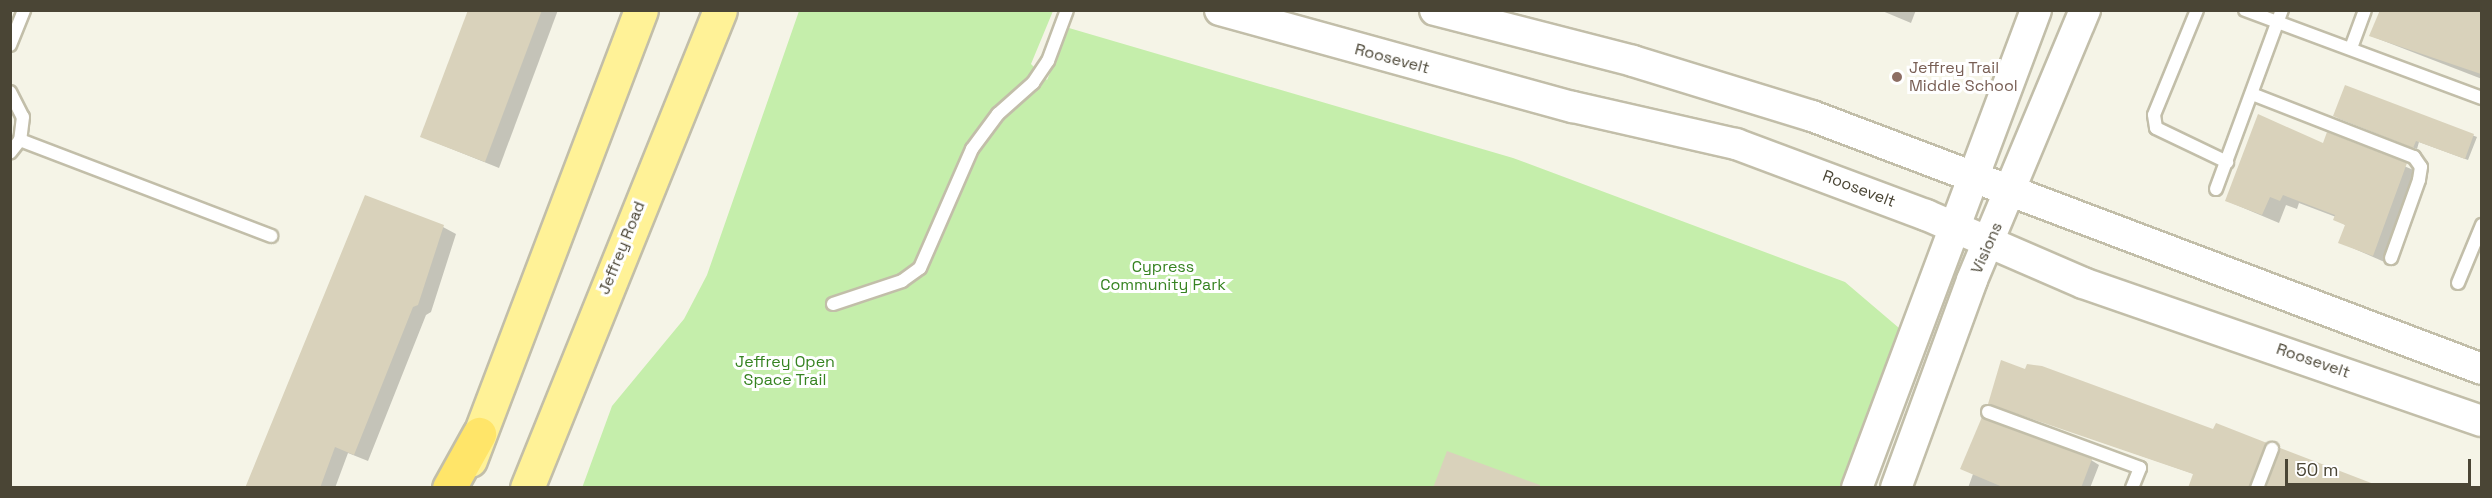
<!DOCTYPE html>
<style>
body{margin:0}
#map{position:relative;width:2492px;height:498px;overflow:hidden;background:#f5f4e7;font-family:"Space Grotesk",sans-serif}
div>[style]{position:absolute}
.green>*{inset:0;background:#c5eeab}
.shadow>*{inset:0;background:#0003}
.building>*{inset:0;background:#d9d2bb}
.roads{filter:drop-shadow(2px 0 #c2bea9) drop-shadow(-2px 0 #c2bea9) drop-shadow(0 2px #c2bea9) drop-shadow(0 -2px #c2bea9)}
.service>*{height:12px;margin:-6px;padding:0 6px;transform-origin:6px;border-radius:6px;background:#fff}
.tertiary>*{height:30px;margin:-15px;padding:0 15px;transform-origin:15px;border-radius:15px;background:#fff}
.primary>*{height:33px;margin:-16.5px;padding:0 16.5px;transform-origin:16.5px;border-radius:16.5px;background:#fff297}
.motorway>*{height:33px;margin:-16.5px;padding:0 16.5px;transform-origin:16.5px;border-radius:16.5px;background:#ffe569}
.dots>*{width:16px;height:16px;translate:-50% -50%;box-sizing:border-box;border:3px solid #fff;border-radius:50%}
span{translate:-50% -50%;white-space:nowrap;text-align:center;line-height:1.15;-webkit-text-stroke:6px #fff;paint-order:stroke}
.street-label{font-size:16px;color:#4a4535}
.education-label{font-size:16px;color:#785e54}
.left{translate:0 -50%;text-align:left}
.park-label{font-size:16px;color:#368321}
.frame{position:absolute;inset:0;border:12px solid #4a4535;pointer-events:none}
.scale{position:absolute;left:2285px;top:459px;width:186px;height:27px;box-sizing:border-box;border:3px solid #4a4535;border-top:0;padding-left:8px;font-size:18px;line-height:21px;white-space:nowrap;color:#4a4535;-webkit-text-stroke:4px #fff;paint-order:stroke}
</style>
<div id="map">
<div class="green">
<div style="clip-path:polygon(799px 11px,1053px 11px,1031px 64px,1047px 80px,1069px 28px,1513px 158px,1845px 282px,1899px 328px,1841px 487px,582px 488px,612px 406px,684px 319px,707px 275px)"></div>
</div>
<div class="shadow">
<div style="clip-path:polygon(470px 10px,558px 10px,499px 168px,422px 137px)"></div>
<div style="clip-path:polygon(1880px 10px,1916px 10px,1911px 23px)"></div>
<div style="clip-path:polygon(2381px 10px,2482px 10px,2482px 79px,2371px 36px)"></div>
<div style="clip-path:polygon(2345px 87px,2477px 137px,2468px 160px,2419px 142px,2417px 149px,2338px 118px)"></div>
<div style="clip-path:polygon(2328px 134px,2423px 174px,2389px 264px,2339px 242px,2346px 226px,2336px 217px,2299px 203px,2297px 209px,2286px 205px,2279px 223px,2227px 201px,2323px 145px)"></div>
<div style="clip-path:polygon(443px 227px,456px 234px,431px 312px,426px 315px,368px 461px,348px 453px,335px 488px,248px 488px)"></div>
<div style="clip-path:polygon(1989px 403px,2214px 431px,2274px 448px,2257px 488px,2190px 488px,2194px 474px)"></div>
<div style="clip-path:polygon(2091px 460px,2099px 465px,2090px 488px,1968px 488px,1973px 474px,1962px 469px)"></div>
</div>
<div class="building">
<div style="clip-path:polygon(468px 10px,542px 10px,485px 162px,420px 137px)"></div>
<div style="clip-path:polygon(2380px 10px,2481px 10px,2481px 74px,2369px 36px)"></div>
<div style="clip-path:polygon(2345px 85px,2474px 134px,2465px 159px,2416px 141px,2413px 148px,2333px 116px)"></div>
<div style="clip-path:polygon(2258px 114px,2323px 143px,2327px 132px,2407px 163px,2373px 256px,2338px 243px,2345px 225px,2333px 220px,2335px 215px,2283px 195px,2280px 201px,2270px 197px,2262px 215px,2225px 201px)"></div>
<div style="clip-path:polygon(365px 195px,444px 225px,418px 305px,413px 307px,354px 455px,335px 447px,320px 488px,245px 488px)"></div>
<div style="clip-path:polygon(2001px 360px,2025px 369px,2027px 364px,2042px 366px,2213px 429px,2216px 423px,2267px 443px,2249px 488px,2188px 488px,2193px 474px,1988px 404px)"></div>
<div style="clip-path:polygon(1982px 417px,2092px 459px,2081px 488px,2005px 488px,1960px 469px)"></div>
<div style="clip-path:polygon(2280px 448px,2379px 486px,2379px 488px,2266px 488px)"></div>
<div style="clip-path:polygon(1447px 451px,1540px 485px,1540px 488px,1433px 488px)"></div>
</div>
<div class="roads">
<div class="service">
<div style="left:2197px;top:10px;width:113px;rotate:112.3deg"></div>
<div style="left:2154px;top:115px;width:13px;rotate:81deg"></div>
<div style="left:2156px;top:128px;width:79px;rotate:25.6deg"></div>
<div style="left:2245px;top:10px;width:253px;rotate:20.4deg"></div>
<div style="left:10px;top:45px;width:38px;rotate:-68deg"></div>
<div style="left:2351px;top:48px;width:40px;rotate:-69.8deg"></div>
<div style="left:10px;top:92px;width:28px;rotate:63deg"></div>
<div style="left:23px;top:117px;width:23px;rotate:97deg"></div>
<div style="left:20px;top:140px;width:16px;rotate:128deg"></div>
<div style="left:2252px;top:94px;width:174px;rotate:21.3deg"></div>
<div style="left:2414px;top:157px;width:12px;rotate:55deg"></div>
<div style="left:2421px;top:167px;width:13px;rotate:99deg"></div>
<div style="left:2419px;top:180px;width:83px;rotate:109.7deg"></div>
<div style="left:20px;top:140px;width:269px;rotate:20.9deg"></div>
<div style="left:2216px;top:189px;width:191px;rotate:-69.8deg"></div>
<div style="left:2458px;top:283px;width:63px;rotate:-67.5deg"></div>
<div style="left:833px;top:304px;width:73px;rotate:-18.4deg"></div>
<div style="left:902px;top:281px;width:22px;rotate:-36deg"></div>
<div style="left:920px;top:268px;width:130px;rotate:-66.4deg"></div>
<div style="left:972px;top:149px;width:44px;rotate:-53.4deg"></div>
<div style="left:998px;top:114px;width:47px;rotate:-41.5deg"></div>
<div style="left:1033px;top:83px;width:27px;rotate:-56deg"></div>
<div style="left:1048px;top:61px;width:54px;rotate:-69.6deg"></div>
<div style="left:1988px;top:412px;width:162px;rotate:20.2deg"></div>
<div style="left:2140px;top:468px;width:22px;rotate:112deg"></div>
<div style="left:2257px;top:488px;width:42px;rotate:-69deg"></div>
</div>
<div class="tertiary">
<div style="left:1220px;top:10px;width:366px;rotate:15.4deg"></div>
<div style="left:1573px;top:107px;width:167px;rotate:12.8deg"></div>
<div style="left:1736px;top:144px;width:203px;rotate:20.5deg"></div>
<div style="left:1926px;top:215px;width:171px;rotate:23.4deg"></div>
<div style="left:2083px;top:283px;width:422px;rotate:19.1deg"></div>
<div style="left:1435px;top:10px;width:204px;rotate:14.4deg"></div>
<div style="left:1633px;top:61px;width:187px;rotate:17.1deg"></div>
<div style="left:1812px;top:116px;width:716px;rotate:20.69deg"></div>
<div style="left:1857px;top:488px;width:510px;rotate:-69.47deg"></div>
<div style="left:1896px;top:488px;width:221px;rotate:-69.9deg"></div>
<div style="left:1972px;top:280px;width:293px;rotate:-67.3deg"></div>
</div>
<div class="primary">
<div style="left:470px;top:460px;width:481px;rotate:-69.2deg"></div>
<div style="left:527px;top:488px;width:515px;rotate:-68.01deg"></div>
</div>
<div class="motorway">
<div style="left:449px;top:488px;width:62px;rotate:-60.9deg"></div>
</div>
</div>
<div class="dots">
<div style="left:1897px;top:77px;background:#8d6e63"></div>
</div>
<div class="street-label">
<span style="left:1392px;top:59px;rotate:15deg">Roosevelt</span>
<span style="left:1859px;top:189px;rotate:21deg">Roosevelt</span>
<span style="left:622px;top:248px;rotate:-68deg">Jeffrey Road</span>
<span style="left:1987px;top:248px;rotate:-66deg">Visions</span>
<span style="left:2313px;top:361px;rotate:19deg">Roosevelt</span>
</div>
<div class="education-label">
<span class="left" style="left:1909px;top:77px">Jeffrey Trail<br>Middle School</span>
</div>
<div class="park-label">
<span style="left:1163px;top:276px">Cypress<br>Community Park</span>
<span style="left:785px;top:371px">Jeffrey Open<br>Space Trail</span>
</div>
<div class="frame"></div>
<div class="scale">50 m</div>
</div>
